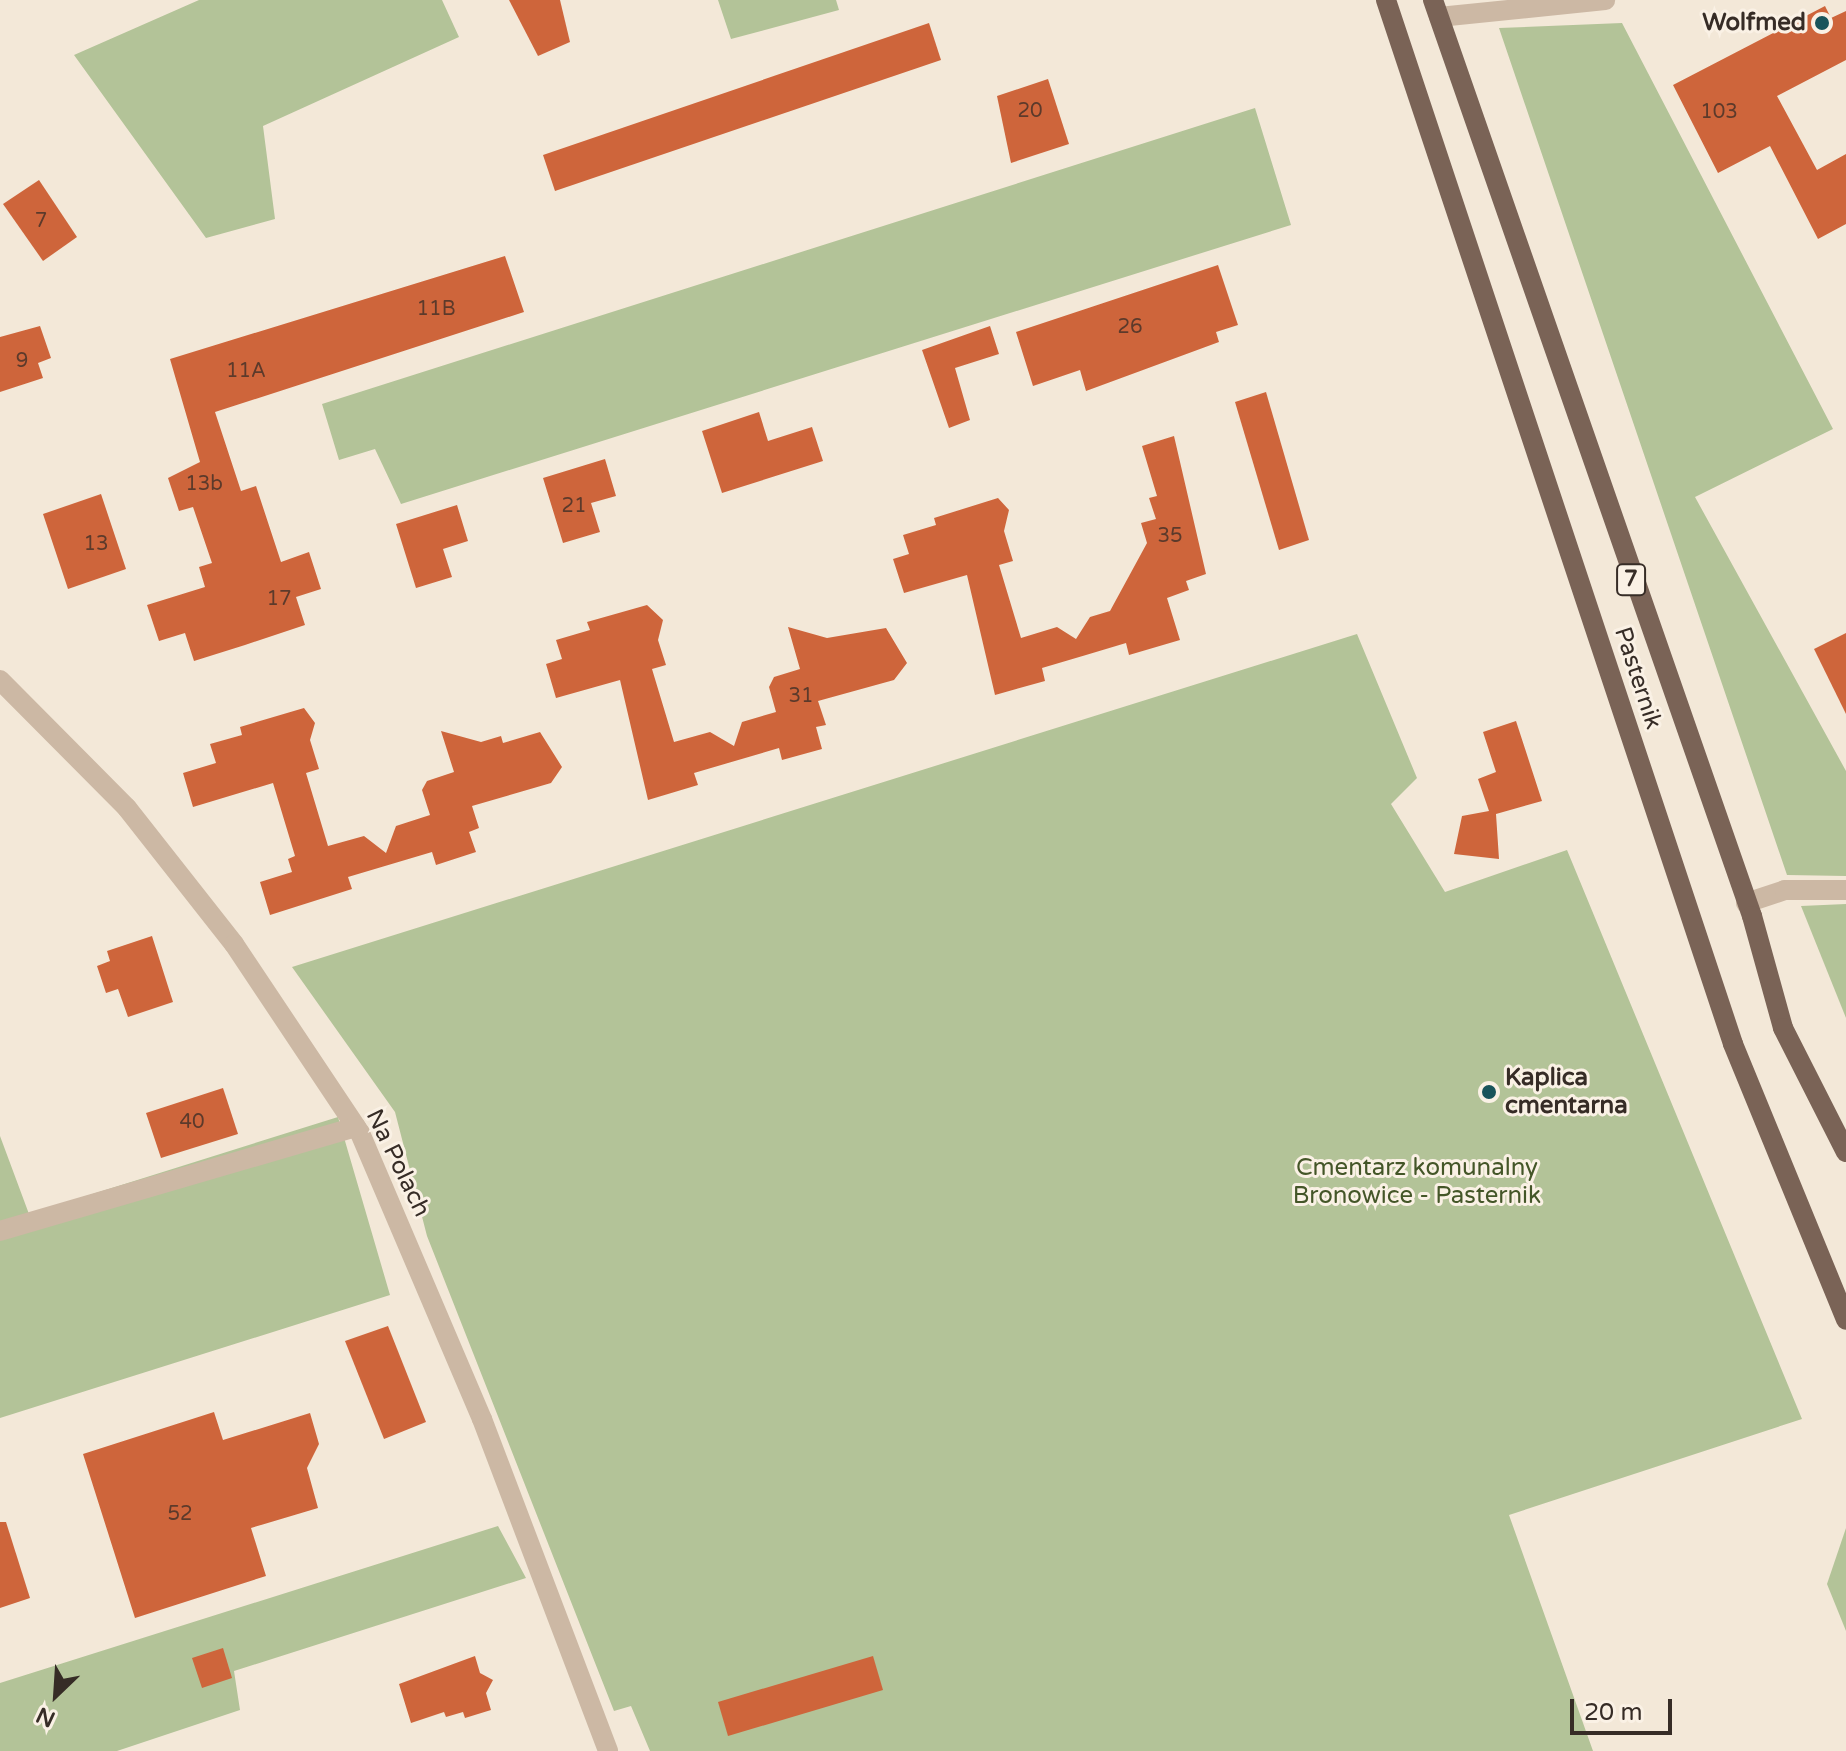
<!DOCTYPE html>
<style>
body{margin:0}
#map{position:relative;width:1846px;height:1751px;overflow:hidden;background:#f3e8d8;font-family:"Varela Round",sans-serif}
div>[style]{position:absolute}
.green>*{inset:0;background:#b3c398}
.building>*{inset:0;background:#ce653b}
.minor>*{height:20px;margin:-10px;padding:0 10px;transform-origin:10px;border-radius:10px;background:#ccb8a4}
.primary>*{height:20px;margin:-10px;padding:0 10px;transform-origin:10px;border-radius:10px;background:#7a6356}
.dots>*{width:22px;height:22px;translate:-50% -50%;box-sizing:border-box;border:4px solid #faf1e5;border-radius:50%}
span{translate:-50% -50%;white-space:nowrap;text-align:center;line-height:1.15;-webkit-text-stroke:6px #faf1e5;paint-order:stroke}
.number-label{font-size:20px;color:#5c3a2b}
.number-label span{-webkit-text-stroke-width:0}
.shield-label span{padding:2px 6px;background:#faf1e5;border:2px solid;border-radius:6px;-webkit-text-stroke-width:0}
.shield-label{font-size:22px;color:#362c26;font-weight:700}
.poi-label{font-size:24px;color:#362c26;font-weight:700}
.right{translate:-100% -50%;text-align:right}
.left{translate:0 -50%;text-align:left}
.street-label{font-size:24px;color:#362c26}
.park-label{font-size:24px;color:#445628}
.north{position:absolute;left:16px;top:1655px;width:80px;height:80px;-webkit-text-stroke:6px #faf1e5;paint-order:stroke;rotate:205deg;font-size:22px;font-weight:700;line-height:32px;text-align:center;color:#362c26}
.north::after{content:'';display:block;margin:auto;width:28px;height:36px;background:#362c26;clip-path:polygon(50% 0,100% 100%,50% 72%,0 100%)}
.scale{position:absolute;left:1570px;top:1699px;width:102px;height:36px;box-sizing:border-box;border:4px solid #362c26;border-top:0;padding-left:10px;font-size:24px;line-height:28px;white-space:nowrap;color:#362c26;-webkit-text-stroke:6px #faf1e5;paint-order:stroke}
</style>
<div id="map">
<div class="green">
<div style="clip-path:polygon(199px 0,442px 0,459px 37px,263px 126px,275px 219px,206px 238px,74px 55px)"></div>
<div style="clip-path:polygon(718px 0,836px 0,839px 10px,731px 39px)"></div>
<div style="clip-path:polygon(1622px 23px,1833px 429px,1695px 497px,1846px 771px,1846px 876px,1787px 875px,1499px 28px)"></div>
<div style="clip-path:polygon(1255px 108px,1291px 225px,401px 504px,375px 449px,339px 460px,322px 404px)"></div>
<div style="clip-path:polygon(1357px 634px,1417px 778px,1391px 804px,1445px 892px,1567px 850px,1802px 1419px,1509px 1515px,1593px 1751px,650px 1751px,631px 1706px,614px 1711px,427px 1236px,395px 1112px,292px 967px)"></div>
<div style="clip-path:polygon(1846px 904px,1846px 1018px,1801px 906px)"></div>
<div style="clip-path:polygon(338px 1117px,390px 1295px,0 1418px,0 1136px,29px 1214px)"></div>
<div style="clip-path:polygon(498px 1526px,526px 1578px,234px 1671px,240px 1710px,117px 1751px,0 1751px,0 1683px)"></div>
<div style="clip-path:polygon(1846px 1528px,1846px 1631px,1827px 1584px)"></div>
</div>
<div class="building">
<div style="clip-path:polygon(509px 0,560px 0,570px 42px,538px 56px)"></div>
<div style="clip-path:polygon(1825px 6px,1831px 18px,1846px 11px,1846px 60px,1777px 96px,1817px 170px,1846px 154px,1846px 224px,1818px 239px,1770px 146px,1718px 173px,1673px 85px)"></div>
<div style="clip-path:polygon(929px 23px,941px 60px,555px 191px,543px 155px)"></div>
<div style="clip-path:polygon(1048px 79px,1069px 144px,1011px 163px,997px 96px)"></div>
<div style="clip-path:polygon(39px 180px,77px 237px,43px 261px,3px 204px)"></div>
<div style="clip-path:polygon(505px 256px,524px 312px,215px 412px,241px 491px,256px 486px,281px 562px,309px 552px,321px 589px,296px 597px,305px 625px,245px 645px,194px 661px,185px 633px,159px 641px,147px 605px,205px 587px,199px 567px,212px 563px,193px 507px,179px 511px,168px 478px,200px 462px,170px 359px)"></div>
<div style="clip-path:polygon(1218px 265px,1238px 325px,1216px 332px,1219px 342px,1086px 391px,1080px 370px,1033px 386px,1016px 332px)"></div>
<div style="clip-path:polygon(40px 326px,51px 358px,38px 363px,43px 378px,0 392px,0 337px)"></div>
<div style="clip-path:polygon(990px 326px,999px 354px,955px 368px,970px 420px,949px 428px,922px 350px)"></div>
<div style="clip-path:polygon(1266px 392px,1309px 540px,1279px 550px,1235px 402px)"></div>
<div style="clip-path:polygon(759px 412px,768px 441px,812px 427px,823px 461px,722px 493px,702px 431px)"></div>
<div style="clip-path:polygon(1174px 436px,1206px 574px,1186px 581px,1189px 590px,1167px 598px,1180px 640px,1129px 655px,1126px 643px,1086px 655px,1042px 668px,1045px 681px,995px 695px,967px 575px,904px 593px,893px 559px,909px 554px,903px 535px,936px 525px,934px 518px,998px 498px,1009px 510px,1004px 531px,1013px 561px,999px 565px,1021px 638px,1057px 627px,1076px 639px,1090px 617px,1110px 611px,1147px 543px,1141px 523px,1156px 519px,1149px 498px,1157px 496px,1142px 446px)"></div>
<div style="clip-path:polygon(605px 459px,616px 496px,591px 503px,600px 532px,563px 543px,543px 478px)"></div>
<div style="clip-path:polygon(101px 494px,126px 569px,68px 589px,43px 514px)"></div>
<div style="clip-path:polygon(457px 505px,468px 541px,443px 549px,452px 577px,416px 588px,396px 524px)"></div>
<div style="clip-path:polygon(647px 605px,663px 620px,658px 640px,666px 665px,652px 669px,674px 742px,710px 732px,734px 746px,742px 722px,776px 712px,769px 687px,774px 677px,800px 669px,788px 627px,827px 638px,886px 628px,907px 663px,894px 680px,818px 701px,826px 725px,816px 727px,822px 749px,782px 760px,779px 748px,694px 773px,698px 785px,648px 800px,620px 680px,556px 698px,546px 664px,562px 659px,556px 640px,590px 630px,587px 622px)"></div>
<div style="clip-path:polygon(1846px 633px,1846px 714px,1814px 649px)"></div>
<div style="clip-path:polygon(304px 708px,315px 723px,310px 740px,319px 769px,306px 773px,328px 846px,364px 836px,386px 853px,396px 826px,430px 815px,422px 790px,427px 781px,454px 772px,441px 731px,481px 742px,501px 736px,503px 743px,540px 732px,562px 767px,551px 783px,472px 806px,479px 828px,469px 832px,476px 852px,436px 865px,432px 852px,348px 877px,352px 889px,270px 915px,260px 882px,292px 872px,288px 859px,295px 856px,273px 783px,193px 807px,183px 773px,216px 763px,210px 744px,242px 735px,240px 727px)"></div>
<div style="clip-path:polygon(1516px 721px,1542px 801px,1496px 814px,1499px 859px,1454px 854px,1462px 816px,1489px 811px,1478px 779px,1496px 772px,1483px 732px)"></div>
<div style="clip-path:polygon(152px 936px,173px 1002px,128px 1017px,118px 989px,106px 993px,97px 966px,110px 961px,107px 951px)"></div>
<div style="clip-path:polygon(223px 1088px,238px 1134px,161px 1158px,146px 1113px)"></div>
<div style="clip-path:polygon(388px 1326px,426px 1422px,384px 1439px,345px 1341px)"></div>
<div style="clip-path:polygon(214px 1412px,223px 1440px,310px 1413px,319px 1444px,307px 1468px,318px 1508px,251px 1528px,266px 1576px,135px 1618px,83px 1454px)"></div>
<div style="clip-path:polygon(0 1522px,6px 1522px,30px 1598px,0 1608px)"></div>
<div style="clip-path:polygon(223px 1648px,232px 1678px,202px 1688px,192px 1658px)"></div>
<div style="clip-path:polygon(475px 1656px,480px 1673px,493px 1680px,486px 1693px,491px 1710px,465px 1718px,463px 1712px,446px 1717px,444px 1712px,411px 1723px,399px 1684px)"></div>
<div style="clip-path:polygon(873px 1656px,883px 1690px,728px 1736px,718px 1702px)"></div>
</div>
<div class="minor">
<div style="left:1439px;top:17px;width:167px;rotate:-5.8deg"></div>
<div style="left:0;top:680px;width:180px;rotate:45.2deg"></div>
<div style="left:127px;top:808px;width:173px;rotate:51.8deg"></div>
<div style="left:234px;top:944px;width:227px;rotate:56.3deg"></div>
<div style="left:360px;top:1133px;width:311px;rotate:66.9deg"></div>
<div style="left:482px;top:1419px;width:355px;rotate:69.2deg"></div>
<div style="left:1746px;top:903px;width:41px;rotate:-18.4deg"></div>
<div style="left:1785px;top:890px;width:61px"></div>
<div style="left:0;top:1231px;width:371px;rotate:-16.3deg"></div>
</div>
<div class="primary">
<div style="left:1386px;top:0;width:1100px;rotate:71.61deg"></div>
<div style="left:1733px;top:1044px;width:298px;rotate:67.7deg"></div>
<div style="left:1433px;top:0;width:970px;rotate:70.8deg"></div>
<div style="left:1752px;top:916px;width:116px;rotate:74.5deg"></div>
<div style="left:1783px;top:1028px;width:139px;rotate:63.1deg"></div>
</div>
<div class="dots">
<div style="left:1822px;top:23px;background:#19545b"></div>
<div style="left:1489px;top:1092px;background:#19545b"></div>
</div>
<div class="number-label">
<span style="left:1030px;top:111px">20</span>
<span style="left:1719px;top:112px">103</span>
<span style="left:41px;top:221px">7</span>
<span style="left:436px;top:309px">11B</span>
<span style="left:1130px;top:327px">26</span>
<span style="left:22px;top:361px">9</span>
<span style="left:246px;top:371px">11A</span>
<span style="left:204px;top:484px">13b</span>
<span style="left:574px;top:506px">21</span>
<span style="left:1170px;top:536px">35</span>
<span style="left:96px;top:544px">13</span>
<span style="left:279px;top:599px">17</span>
<span style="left:801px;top:696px">31</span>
<span style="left:192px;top:1122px">40</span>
<span style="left:180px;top:1514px">52</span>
</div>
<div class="shield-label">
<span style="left:1631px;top:580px">7</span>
</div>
<div class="poi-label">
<span class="right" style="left:1806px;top:23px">Wolfmed</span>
<span class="left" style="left:1505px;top:1092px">Kaplica<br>cmentarna</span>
</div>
<div class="street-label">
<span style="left:1638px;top:678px;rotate:72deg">Pasternik</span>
<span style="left:398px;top:1163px;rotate:64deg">Na Polach</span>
</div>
<div class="park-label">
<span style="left:1417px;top:1182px">Cmentarz komunalny<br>Bronowice - Pasternik</span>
</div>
<div class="north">N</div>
<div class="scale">20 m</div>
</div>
